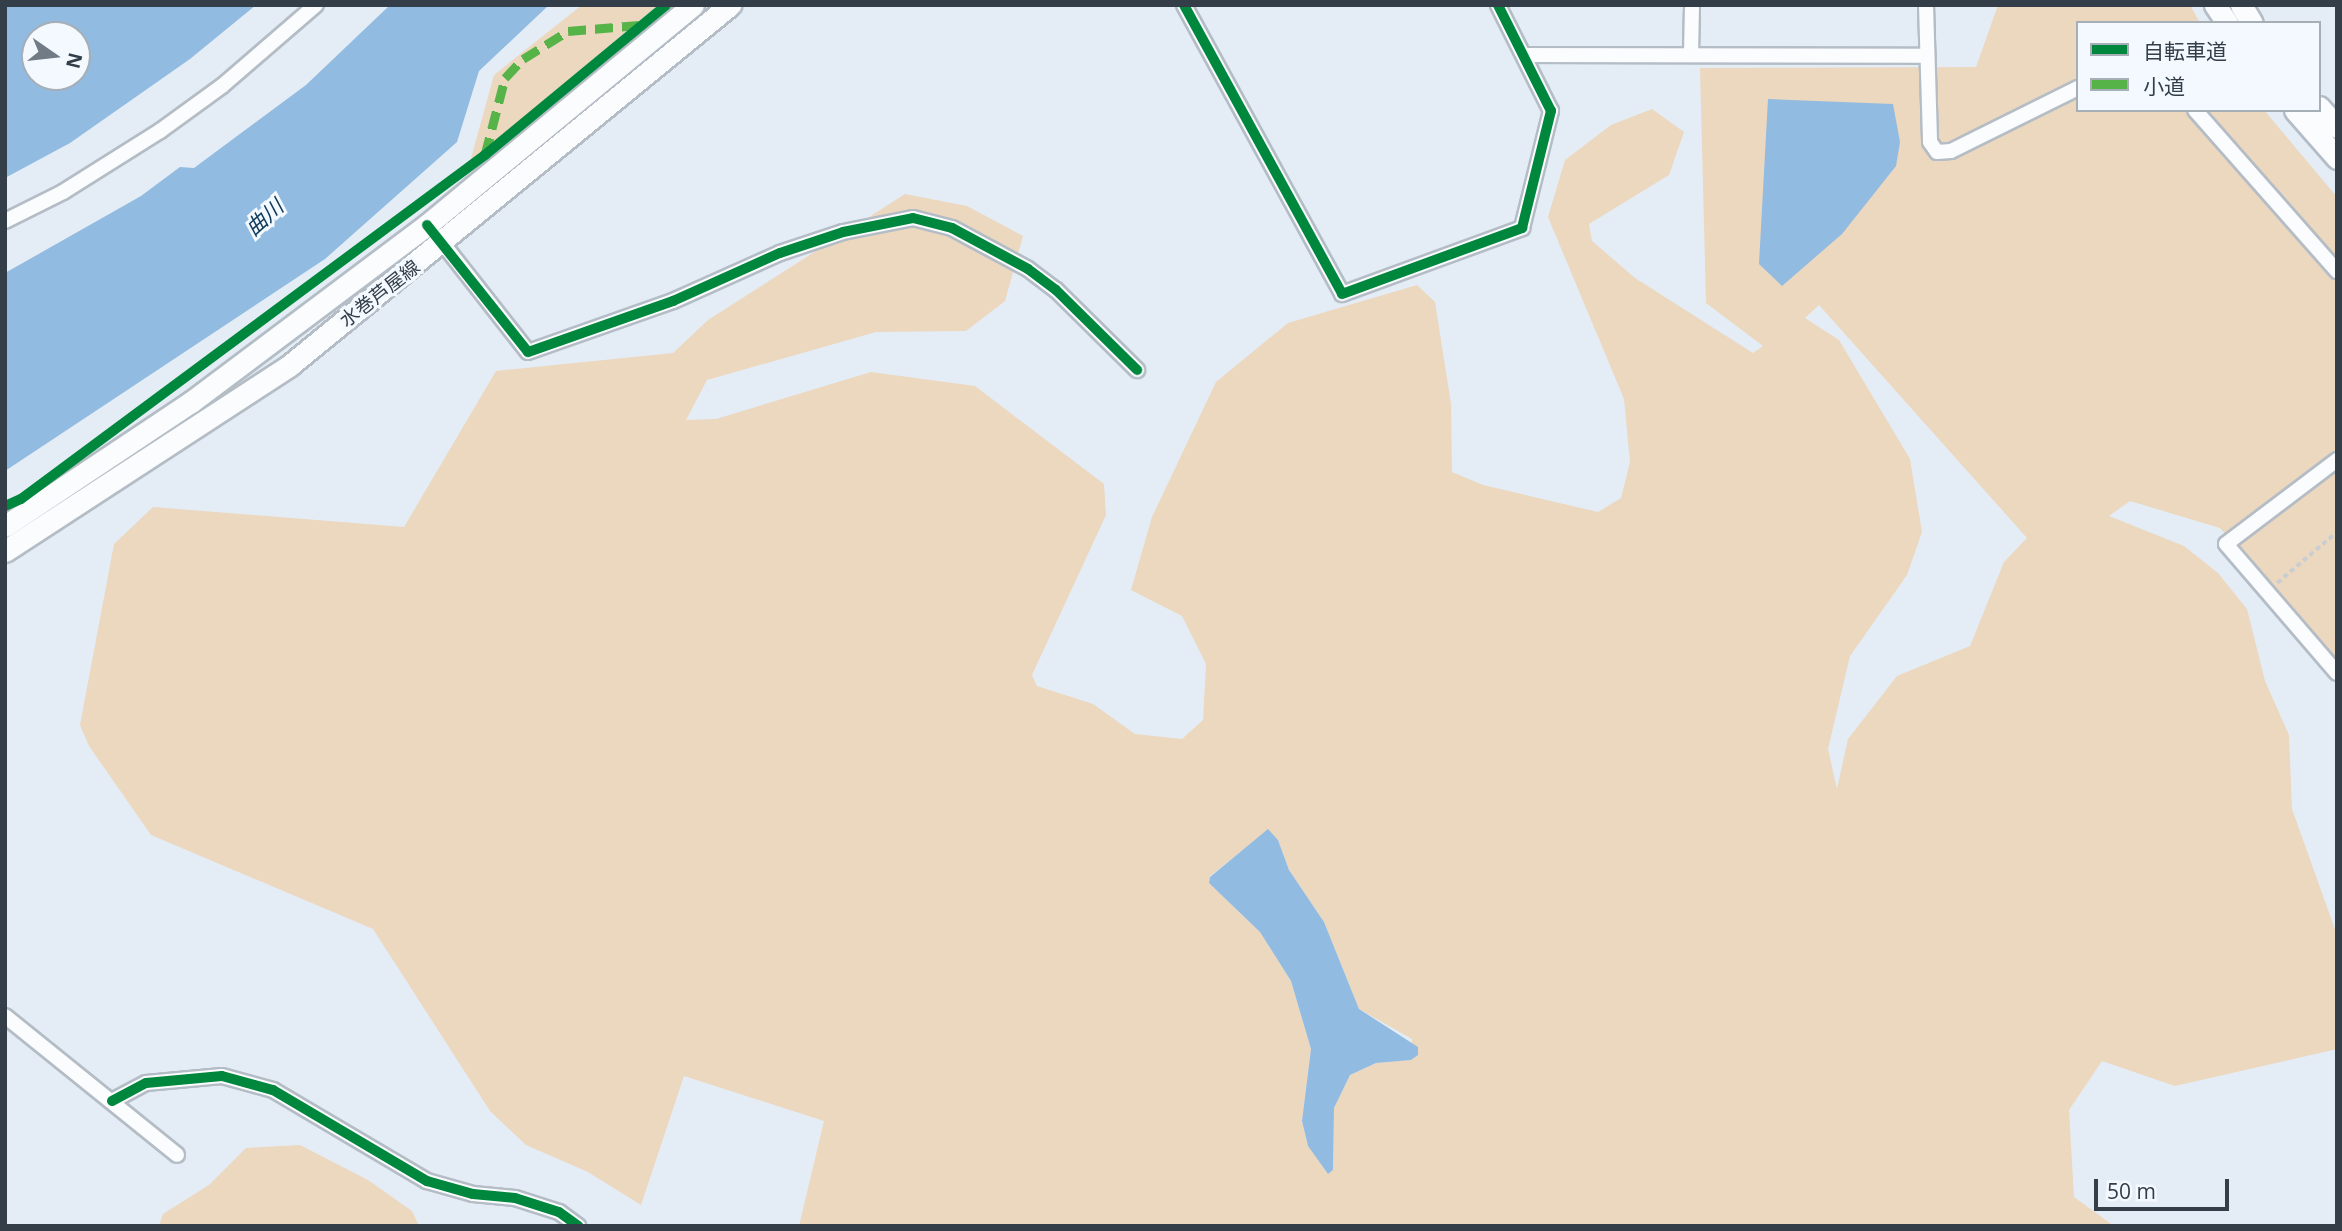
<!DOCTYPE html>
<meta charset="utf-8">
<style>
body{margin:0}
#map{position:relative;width:2342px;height:1231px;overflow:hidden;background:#e4edf5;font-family:"Open Sans","Noto Sans JP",sans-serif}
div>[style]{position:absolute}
.green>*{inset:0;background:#ecd7bf}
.water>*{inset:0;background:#91bbe1}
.path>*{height:3.5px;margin-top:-1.75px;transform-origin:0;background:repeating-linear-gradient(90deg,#caced2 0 5px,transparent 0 8.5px)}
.roads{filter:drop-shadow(2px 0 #b4bdc5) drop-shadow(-2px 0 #b4bdc5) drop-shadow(0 2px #b4bdc5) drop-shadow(0 -2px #b4bdc5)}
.street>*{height:14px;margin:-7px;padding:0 7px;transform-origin:7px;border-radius:7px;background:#fbfcfe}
.secondary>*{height:21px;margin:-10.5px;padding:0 10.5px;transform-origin:10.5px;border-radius:10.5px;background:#fbfcfe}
.quiet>*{height:9px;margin-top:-4.5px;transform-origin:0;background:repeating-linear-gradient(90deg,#56b347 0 18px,transparent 0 27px)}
.cycleway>*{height:10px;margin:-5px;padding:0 5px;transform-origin:5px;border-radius:5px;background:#00873e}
span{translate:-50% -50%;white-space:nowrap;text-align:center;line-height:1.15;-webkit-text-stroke:6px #f3f9fe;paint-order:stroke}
.street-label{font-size:19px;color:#333e49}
.water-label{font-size:21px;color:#0e395b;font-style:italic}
.frame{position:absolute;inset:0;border:7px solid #333e49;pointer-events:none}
.legend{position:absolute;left:2076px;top:21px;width:245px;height:91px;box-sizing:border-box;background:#f3f9fe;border:2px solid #a6aeb6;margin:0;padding:9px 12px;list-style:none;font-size:21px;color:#333e49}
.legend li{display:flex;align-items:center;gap:14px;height:35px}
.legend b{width:35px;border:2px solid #a6aeb6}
.north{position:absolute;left:21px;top:21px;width:70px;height:70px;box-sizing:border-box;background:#f3f9fe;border:2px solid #a6aeb6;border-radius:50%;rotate:104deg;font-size:19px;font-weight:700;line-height:28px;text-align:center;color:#333e49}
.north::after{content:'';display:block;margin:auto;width:24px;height:32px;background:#717b85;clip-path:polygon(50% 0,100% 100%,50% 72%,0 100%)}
.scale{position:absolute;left:2094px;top:1179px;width:135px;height:32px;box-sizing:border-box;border:4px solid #333e49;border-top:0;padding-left:9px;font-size:21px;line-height:24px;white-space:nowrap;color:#333e49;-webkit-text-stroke:5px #f3f9fe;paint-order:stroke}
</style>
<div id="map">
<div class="green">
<div style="clip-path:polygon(582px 5px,658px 5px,470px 162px,494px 75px)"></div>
<div style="clip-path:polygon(evenodd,1998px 5px,2190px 5px,2200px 23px,2078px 23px,2078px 110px,2264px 110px,2337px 197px,2337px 660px,2220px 528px,2130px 501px,2109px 516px,2184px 546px,2218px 573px,2247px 609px,2265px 681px,2289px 735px,2292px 809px,2337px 935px,2337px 1049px,2175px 1086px,2102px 1061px,2069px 1110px,2074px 1197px,2114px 1226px,799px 1226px,824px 1121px,684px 1076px,641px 1205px,588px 1172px,526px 1145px,490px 1111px,373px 929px,151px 835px,89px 746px,80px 725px,114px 544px,153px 507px,404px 527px,496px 371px,673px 353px,708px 320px,905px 194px,967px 206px,1023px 236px,1005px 301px,966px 331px,876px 332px,707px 380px,686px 420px,716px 419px,871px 372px,975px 386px,1104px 484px,1106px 515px,1032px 675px,1037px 686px,1093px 704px,1135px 734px,1182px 739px,1203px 720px,1206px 664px,1182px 616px,1131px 590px,1152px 517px,1216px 382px,1288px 323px,1417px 285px,1435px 302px,1451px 404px,1452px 472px,1483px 485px,1598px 512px,1621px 498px,1630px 462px,1624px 399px,1548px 217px,1565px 160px,1611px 125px,1652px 109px,1684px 132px,1669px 175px,1589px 224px,1592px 241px,1635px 278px,1753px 353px,1763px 346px,1706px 303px,1700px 68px,1976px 67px,1998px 5px,1819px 305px,2027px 538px,2004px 562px,1970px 646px,1897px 676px,1848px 739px,1837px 789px,1828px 749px,1850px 656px,1907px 575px,1922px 532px,1910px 459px,1839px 340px,1805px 318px,1819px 305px,1998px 5px,1268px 830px,1278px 840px,1289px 870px,1324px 922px,1359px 1009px,1412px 1039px,1411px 1060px,1376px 1063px,1350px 1075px,1334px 1108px,1333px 1170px,1328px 1174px,1308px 1146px,1302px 1121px,1311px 1049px,1291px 981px,1260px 932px,1209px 883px,1210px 876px,1268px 830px)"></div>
<div style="clip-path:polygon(300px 1145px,368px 1180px,412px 1211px,419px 1226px,159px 1226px,163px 1214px,209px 1185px,246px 1148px)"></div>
</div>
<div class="water">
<div style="clip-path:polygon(evenodd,5px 5px,256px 5px,190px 59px,70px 143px,5px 178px,5px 5px,35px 35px,77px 35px,77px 77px,35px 77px,35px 35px)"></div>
<div style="clip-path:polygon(390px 5px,549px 5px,479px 71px,457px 142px,325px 259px,5px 471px,5px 273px,141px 196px,180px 167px,194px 168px,306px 85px)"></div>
<div style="clip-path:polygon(1768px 99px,1893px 104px,1900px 142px,1896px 166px,1842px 234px,1782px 286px,1759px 264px)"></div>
<div style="clip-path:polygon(1268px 829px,1278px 840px,1289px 870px,1324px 922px,1359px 1009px,1418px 1047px,1418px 1055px,1411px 1060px,1376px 1063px,1350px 1075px,1334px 1108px,1333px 1170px,1328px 1174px,1308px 1146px,1302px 1121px,1311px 1049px,1291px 981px,1260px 932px,1209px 883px,1210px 877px)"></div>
</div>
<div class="path">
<div style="left:2277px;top:583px;width:79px;rotate:-40.4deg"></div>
</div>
<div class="roads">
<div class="street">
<div style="left:1184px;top:5px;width:329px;rotate:61.3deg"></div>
<div style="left:1342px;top:294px;width:192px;rotate:-20.1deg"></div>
<div style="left:1522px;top:228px;width:121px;rotate:-76.1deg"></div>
<div style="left:1551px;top:111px;width:119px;rotate:-116.6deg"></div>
<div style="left:1926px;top:5px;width:137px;rotate:88.3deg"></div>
<div style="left:1930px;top:142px;width:12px;rotate:55deg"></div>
<div style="left:1937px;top:152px;width:14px;rotate:-4deg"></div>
<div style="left:1951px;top:151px;width:142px;rotate:-26.4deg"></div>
<div style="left:1691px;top:54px;width:49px;rotate:-88.8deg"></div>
<div style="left:1525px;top:55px;width:401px;rotate:0.1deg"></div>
<div style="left:2195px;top:110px;width:215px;rotate:48.6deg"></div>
<div style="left:5px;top:221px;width:65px;rotate:-26.6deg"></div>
<div style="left:63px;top:192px;width:115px;rotate:-32.2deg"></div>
<div style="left:160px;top:131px;width:77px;rotate:-36deg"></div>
<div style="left:222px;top:86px;width:124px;rotate:-40.8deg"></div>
<div style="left:437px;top:236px;width:147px;rotate:51.9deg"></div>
<div style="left:528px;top:352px;width:154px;rotate:-19.4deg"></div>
<div style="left:673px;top:301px;width:117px;rotate:-24.2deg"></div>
<div style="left:780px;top:253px;width:66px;rotate:-18.4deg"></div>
<div style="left:843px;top:232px;width:71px;rotate:-11.3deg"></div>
<div style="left:913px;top:218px;width:40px;rotate:14.4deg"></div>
<div style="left:952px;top:228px;width:86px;rotate:28.3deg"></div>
<div style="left:1028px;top:269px;width:35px;rotate:37deg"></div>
<div style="left:1056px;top:290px;width:114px;rotate:44.6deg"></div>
<div style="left:2337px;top:460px;width:139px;rotate:142.9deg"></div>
<div style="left:2226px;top:544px;width:170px;rotate:49.3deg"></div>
<div style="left:5px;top:1016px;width:221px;rotate:38.9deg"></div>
<div style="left:112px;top:1101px;width:38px;rotate:-28deg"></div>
<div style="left:146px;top:1083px;width:76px;rotate:-5.3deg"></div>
<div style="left:222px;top:1076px;width:53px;rotate:15.4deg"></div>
<div style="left:273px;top:1090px;width:179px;rotate:30.6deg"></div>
<div style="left:427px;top:1181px;width:48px;rotate:15.8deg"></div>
<div style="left:473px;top:1194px;width:42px;rotate:5.4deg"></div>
<div style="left:515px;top:1198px;width:46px;rotate:17.7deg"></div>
<div style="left:559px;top:1212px;width:24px;rotate:36deg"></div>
</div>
<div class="secondary">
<div style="left:2215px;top:5px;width:22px;rotate:56deg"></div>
<div style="left:2241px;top:5px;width:21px;rotate:59deg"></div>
<div style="left:2319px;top:107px;width:27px;rotate:48deg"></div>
<div style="left:2295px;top:110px;width:64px;rotate:48.8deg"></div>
<div style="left:5px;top:526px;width:224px;rotate:-33.7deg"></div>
<div style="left:191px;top:402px;width:295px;rotate:-36.9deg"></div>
<div style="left:427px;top:225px;width:345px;rotate:-39.6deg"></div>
<div style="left:5px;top:551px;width:340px;rotate:-33.1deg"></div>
<div style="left:290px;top:365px;width:569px;rotate:-39.29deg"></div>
</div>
</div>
<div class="quiet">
<div style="left:485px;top:155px;width:80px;rotate:-75.4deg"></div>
<div style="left:505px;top:78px;width:26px;rotate:-47deg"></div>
<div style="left:523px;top:59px;width:53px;rotate:-31.9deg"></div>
<div style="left:568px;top:31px;width:71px;rotate:-4.8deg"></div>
</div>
<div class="cycleway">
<div style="left:1184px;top:5px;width:329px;rotate:61.3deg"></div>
<div style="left:1342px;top:294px;width:192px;rotate:-20.1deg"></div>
<div style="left:1522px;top:228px;width:121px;rotate:-76.1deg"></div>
<div style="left:1551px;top:111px;width:119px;rotate:-116.6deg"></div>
<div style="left:427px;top:225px;width:162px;rotate:51.5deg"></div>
<div style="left:528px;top:352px;width:154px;rotate:-19.4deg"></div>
<div style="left:673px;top:301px;width:117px;rotate:-24.2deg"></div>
<div style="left:780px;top:253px;width:66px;rotate:-18.4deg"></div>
<div style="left:843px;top:232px;width:71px;rotate:-11.3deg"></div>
<div style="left:913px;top:218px;width:40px;rotate:14.4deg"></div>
<div style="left:952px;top:228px;width:86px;rotate:28.3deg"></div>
<div style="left:1028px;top:269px;width:35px;rotate:37deg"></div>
<div style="left:1056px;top:290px;width:114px;rotate:44.6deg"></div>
<div style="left:5px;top:506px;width:17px;rotate:-24deg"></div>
<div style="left:21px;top:499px;width:578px;rotate:-36.55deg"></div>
<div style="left:485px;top:155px;width:235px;rotate:-39.6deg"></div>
<div style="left:112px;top:1101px;width:38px;rotate:-28deg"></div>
<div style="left:146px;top:1083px;width:76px;rotate:-5.3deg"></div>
<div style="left:222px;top:1076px;width:53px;rotate:15.4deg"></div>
<div style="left:273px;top:1090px;width:179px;rotate:30.6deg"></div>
<div style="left:427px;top:1181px;width:48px;rotate:15.8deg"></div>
<div style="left:473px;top:1194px;width:42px;rotate:5.4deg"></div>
<div style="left:515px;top:1198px;width:46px;rotate:17.7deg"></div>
<div style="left:559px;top:1212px;width:24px;rotate:36deg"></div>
</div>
<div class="street-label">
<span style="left:380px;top:294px;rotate:-38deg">水巻芦屋線</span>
</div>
<div class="water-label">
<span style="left:264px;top:217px;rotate:-42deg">曲川</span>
</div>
<div class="frame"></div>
<ul class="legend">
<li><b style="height:9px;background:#00873e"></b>自転車道</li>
<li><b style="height:9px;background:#56b347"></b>小道</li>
</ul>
<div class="north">N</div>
<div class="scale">50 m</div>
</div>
